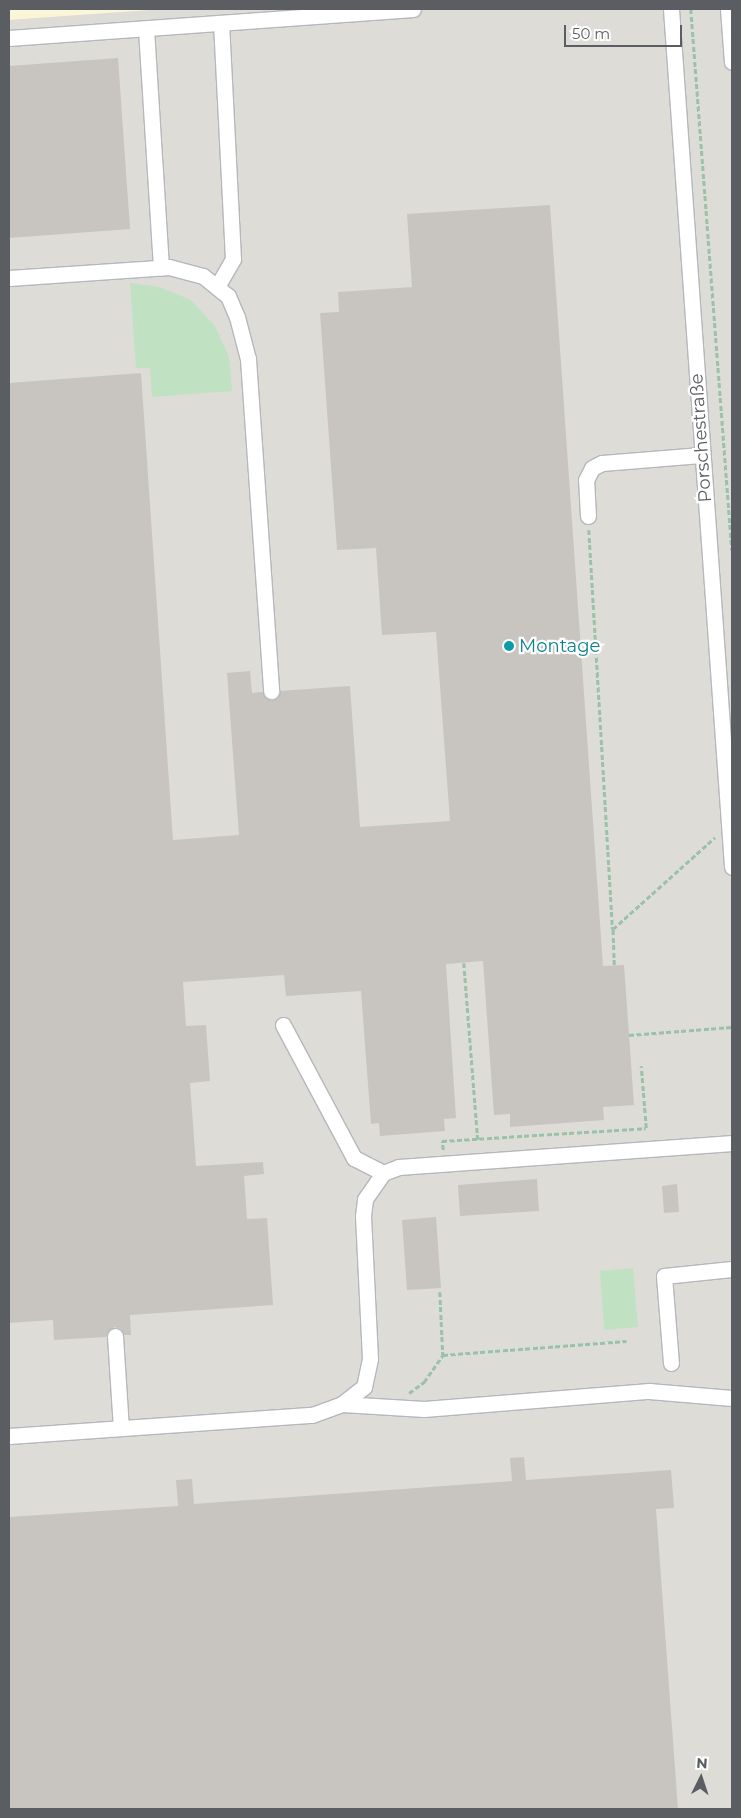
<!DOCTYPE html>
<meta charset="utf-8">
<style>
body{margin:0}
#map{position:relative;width:741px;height:1818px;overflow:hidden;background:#ecebe2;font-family:Montserrat,sans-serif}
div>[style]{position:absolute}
.commercial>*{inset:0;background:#fbf6d8}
.industrial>*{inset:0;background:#dedcd6}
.green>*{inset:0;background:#c0e2c3}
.building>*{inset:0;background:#c8c5c0}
.path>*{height:2.5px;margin-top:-1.25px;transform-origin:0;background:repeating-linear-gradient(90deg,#9ac2a9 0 5px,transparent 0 7.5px)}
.roads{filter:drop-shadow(1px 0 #b5b7bc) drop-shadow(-1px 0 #b5b7bc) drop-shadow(0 1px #b5b7bc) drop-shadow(0 -1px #b5b7bc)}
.minor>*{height:15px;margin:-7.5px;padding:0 7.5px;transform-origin:7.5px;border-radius:7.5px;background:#fff}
.dots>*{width:14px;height:14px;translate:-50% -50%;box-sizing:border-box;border:2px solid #fff;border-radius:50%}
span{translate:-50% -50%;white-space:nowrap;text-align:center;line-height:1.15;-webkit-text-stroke:4.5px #fff;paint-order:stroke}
.street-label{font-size:18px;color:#5a5d62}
.culture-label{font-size:18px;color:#0d838f}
.left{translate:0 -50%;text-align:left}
.frame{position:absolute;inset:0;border:10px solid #5a5d62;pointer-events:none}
.north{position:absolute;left:676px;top:1753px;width:50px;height:50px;-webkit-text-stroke:4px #fff;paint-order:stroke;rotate:4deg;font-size:14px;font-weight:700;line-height:20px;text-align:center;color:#5a5d62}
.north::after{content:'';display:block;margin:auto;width:18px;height:22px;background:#5a5d62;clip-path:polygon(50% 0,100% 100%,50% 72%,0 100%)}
.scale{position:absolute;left:564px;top:25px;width:118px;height:22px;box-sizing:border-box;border:2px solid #5a5d62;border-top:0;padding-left:6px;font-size:15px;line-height:18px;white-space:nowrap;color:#5a5d62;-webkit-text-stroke:4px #fff;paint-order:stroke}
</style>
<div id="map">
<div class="commercial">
<div style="clip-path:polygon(9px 9px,165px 9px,9px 20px)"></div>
</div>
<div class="industrial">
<div style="clip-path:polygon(165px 9px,732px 9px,732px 1809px,9px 1809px,9px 20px)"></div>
</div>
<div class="green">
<div style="clip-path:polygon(130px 283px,160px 287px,191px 300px,215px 326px,229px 357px,232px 391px,152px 397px,150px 368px,136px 368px)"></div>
<div style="clip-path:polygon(633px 1268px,638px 1327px,604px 1330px,600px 1271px)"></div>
</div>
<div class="building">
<div style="clip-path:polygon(118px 58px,130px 229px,9px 238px,9px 66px)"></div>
<div style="clip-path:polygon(550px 205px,603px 966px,624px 965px,634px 1105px,603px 1107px,604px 1120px,510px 1127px,510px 1114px,494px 1115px,483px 961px,446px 964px,456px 1118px,444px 1119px,445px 1131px,380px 1136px,379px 1123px,371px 1124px,361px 991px,286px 996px,284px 975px,183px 982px,186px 1026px,206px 1025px,210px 1081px,190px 1083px,196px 1166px,263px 1162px,264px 1174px,244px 1176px,247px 1219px,267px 1218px,273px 1305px,130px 1315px,131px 1335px,124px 1335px,120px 1328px,114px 1327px,106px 1337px,54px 1340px,53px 1320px,9px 1323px,9px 383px,141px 373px,173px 840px,239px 835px,227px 673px,250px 671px,252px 693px,262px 692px,271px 700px,277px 698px,280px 691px,350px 686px,360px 827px,450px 821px,436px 632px,382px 635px,376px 548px,337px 550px,320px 313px,339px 312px,338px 292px,412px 287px,407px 214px)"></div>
<div style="clip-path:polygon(537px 1179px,539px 1211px,460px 1216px,458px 1185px)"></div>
<div style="clip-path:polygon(677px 1184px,679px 1212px,664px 1213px,662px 1186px)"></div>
<div style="clip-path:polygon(436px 1217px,441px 1288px,407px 1290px,402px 1220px)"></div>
<div style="clip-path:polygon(524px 1457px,526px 1480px,671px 1470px,674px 1508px,656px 1509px,678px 1809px,9px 1809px,9px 1517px,178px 1506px,176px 1480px,192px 1479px,194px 1504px,512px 1481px,510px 1458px)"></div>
</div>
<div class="path">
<div style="left:691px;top:9px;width:543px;rotate:85.67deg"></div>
<div style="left:589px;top:530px;width:400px;rotate:86.6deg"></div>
<div style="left:464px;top:963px;width:177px;rotate:85.5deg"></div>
<div style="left:614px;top:965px;width:36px;rotate:-92deg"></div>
<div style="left:613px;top:929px;width:137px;rotate:-42deg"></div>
<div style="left:629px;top:1035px;width:103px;rotate:-4.4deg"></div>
<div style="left:443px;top:1150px;width:9px;rotate:-96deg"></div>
<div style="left:442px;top:1141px;width:204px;rotate:-3.6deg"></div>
<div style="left:646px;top:1128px;width:62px;rotate:-94.6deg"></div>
<div style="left:440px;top:1292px;width:63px;rotate:87.3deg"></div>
<div style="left:409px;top:1393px;width:19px;rotate:-36deg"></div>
<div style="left:424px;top:1382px;width:33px;rotate:-55deg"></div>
<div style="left:443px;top:1355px;width:184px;rotate:-4.4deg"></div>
</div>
<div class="roads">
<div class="minor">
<div style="left:671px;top:9px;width:860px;rotate:85.93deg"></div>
<div style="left:728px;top:9px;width:53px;rotate:85.7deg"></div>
<div style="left:146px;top:29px;width:239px;rotate:86.4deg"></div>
<div style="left:9px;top:38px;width:405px;rotate:-4.1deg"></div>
<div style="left:9px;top:278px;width:160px;rotate:-3.9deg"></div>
<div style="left:169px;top:267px;width:35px;rotate:15deg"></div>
<div style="left:203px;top:276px;width:32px;rotate:39deg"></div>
<div style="left:228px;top:296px;width:23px;rotate:67deg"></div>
<div style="left:237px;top:317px;width:43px;rotate:75.3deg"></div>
<div style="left:248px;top:359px;width:333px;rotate:86deg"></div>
<div style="left:218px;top:285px;width:30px;rotate:-60deg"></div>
<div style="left:233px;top:259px;width:235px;rotate:-92.9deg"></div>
<div style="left:588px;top:516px;width:36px;rotate:-93deg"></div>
<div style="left:586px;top:480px;width:13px;rotate:-63deg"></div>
<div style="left:592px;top:468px;width:11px;rotate:-27deg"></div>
<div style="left:602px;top:463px;width:99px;rotate:-4.6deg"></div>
<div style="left:283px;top:1025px;width:151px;rotate:61.9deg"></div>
<div style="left:354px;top:1158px;width:33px;rotate:27deg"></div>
<div style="left:115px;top:1336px;width:92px;rotate:86.3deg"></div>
<div style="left:671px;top:1363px;width:87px;rotate:-94.6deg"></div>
<div style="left:664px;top:1276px;width:68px;rotate:-5.9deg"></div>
<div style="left:342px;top:1404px;width:82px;rotate:3.5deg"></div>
<div style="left:424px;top:1409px;width:226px;rotate:-4.6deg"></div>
<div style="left:649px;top:1391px;width:83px;rotate:4.8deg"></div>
<div style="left:9px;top:1436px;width:304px;rotate:-4deg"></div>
<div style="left:312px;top:1415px;width:32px;rotate:-20deg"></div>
<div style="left:342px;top:1404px;width:28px;rotate:-38deg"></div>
<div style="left:364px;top:1387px;width:29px;rotate:-78deg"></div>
<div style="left:370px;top:1359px;width:143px;rotate:-92.8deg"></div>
<div style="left:363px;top:1216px;width:17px;rotate:-83deg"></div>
<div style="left:365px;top:1199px;width:32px;rotate:-55deg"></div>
<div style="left:383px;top:1173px;width:17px;rotate:-21deg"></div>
<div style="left:399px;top:1167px;width:334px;rotate:-4.1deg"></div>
</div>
</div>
<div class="dots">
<div style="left:509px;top:646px;background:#0f9aa8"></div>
</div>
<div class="street-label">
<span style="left:701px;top:438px;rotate:-94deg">Porschestraße</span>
</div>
<div class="culture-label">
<span class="left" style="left:519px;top:646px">Montage</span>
</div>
<div class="frame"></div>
<div class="north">N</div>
<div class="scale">50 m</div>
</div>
